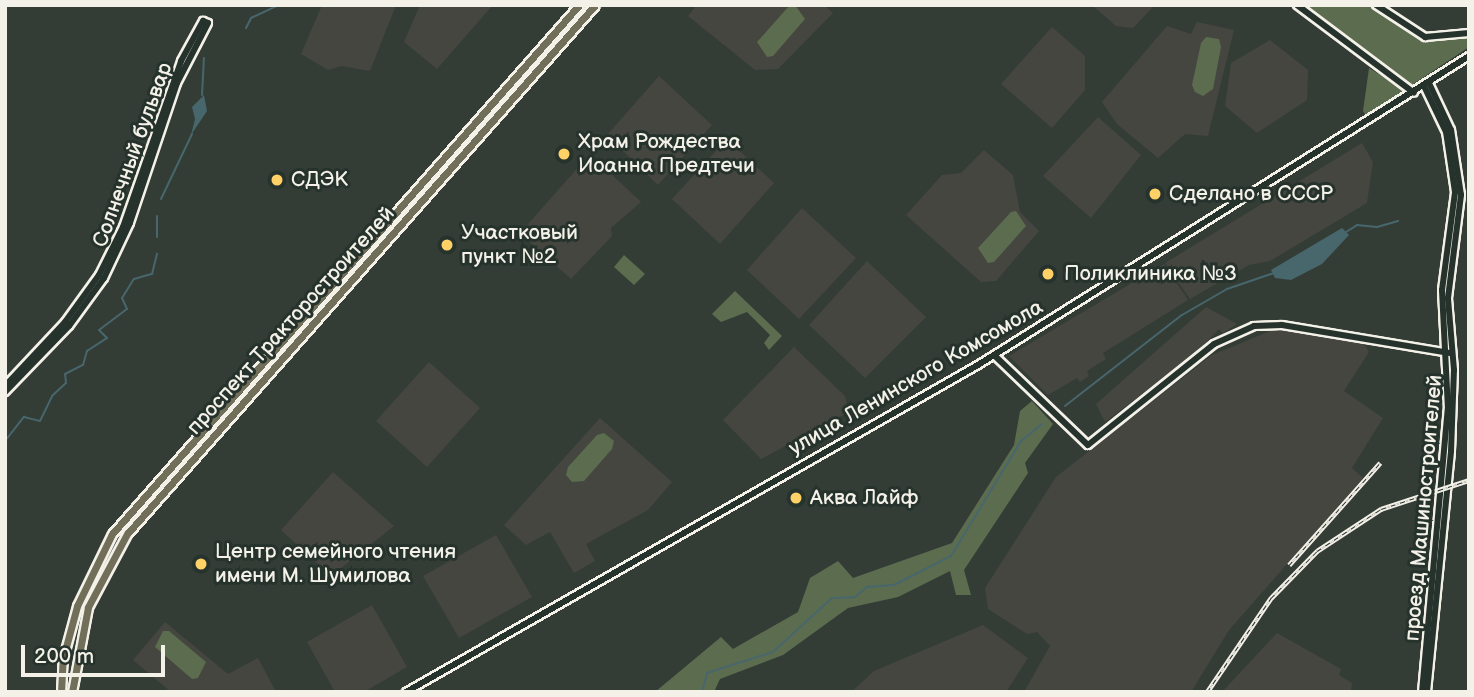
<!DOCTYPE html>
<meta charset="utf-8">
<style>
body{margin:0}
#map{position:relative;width:1474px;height:697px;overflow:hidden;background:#343c36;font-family:"Balsamiq Sans",sans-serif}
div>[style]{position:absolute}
.built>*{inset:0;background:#454640}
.green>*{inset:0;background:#5c6c4f}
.water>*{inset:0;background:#47676d}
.stream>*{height:2px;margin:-1px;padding:0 1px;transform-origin:1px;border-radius:1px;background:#47676d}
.roads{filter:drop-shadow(2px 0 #f4f1e8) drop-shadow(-2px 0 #f4f1e8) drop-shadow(0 2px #f4f1e8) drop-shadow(0 -2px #f4f1e8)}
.secondary>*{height:6px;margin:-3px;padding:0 3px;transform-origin:3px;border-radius:3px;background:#26332d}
.primary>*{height:7px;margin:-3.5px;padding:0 3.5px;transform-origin:3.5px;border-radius:3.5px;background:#716e59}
.rail>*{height:4.5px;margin-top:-2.25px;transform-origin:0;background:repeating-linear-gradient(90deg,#26332d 0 5px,#f4f1e8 0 10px);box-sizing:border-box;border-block:2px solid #f4f1e8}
.dots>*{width:19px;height:19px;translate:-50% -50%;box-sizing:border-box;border:4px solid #26332d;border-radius:50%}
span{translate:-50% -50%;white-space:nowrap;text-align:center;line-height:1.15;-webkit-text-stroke:6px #26332d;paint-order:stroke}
.poi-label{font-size:21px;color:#f4f1e8}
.left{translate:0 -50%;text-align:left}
.street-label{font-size:21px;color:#f4f1e8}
.frame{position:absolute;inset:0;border:7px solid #f4f1e8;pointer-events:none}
.scale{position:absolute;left:21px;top:645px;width:144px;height:32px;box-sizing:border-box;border:4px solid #f4f1e8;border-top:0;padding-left:9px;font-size:21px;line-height:24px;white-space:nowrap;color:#f4f1e8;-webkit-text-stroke:5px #26332d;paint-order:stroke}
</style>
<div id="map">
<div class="built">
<div style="clip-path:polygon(322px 5px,396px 5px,370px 71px,341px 66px,328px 70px,301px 54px)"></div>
<div style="clip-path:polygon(420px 5px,493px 5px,437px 69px,404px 42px)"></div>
<div style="clip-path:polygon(697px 5px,824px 5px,833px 13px,778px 69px,755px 70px,688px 16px)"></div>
<div style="clip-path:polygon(1092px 5px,1155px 5px,1133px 28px,1116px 26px)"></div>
<div style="clip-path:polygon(1197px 22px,1234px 30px,1208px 136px,1185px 134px,1158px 158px,1117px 124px,1102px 102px,1167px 26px,1191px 34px)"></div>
<div style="clip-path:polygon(1052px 27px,1085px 56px,1085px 90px,1052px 128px,1001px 84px)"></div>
<div style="clip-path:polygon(1270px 40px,1308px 70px,1307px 100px,1257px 133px,1225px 106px,1231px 63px)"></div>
<div style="clip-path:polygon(659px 76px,712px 125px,658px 185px,607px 135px)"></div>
<div style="clip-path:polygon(1098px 117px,1141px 155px,1091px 218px,1043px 176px)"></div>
<div style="clip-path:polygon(727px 139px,774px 183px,720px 244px,672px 199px)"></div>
<div style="clip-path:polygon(1362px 143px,1373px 162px,1367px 203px,1270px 261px,1249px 265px,1190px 299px,1165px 263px)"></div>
<div style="clip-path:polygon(984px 150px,1013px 175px,1020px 212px,1039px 231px,996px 281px,981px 282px,906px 215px,942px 175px,961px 173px)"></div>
<div style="clip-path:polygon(590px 154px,641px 202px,611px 228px,612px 236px,571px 279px,520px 233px)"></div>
<div style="clip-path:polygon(802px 208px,856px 258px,799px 319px,747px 270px)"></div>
<div style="clip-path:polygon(867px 261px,926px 317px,865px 378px,809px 325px)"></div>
<div style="clip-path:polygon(1164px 264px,1188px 300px,1103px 353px,1106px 359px,1087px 371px,1089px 376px,1080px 382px,1077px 378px,1048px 395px,1009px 356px)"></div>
<div style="clip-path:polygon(1206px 307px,1237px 324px,1223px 333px,1219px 329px,1197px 352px,1105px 422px,1096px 404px)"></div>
<div style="clip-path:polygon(1275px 329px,1364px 344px,1369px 352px,1344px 391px,1383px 418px,1352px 468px,1363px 478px,1229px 630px,1191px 692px,1024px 692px,1050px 646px,1037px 632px,1027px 634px,988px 609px,985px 588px,1056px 477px,1212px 355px)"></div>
<div style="clip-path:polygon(794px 347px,845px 396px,849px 412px,761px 459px,723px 420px)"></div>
<div style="clip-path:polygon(429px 362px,480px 408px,427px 467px,376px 421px)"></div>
<div style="clip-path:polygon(600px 418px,672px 482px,648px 510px,586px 544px,595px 561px,574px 573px,550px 532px,526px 545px,504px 525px)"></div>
<div style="clip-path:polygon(333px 472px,394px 526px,331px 576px,281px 530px)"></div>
<div style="clip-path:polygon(496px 535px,532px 597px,459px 638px,423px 576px)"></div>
<div style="clip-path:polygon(372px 605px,407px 667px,364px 692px,335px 692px,307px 642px)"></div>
<div style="clip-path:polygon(165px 622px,228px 674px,258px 658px,276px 692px,171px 692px,133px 660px)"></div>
<div style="clip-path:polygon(983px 625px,1028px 658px,1006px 692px,851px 692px,874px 671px)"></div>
<div style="clip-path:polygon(1277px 633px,1341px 669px,1339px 675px,1352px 683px,1351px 692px,1222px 692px)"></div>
</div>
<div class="green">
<div style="clip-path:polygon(795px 5px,805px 19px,773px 56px,767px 57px,757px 42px,789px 6px)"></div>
<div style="clip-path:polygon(1298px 5px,1376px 5px,1418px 35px,1469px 33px,1469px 47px,1409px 87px)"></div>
<div style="clip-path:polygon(1206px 37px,1219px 39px,1221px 47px,1213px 89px,1203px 96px,1195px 92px,1192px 85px,1201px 43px)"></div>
<div style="clip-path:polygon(534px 60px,315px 314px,312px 311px)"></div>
<div style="clip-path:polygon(1369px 68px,1408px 92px,1366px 116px,1363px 111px)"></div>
<div style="clip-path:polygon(1016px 211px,1026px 226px,994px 262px,988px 263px,978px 248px,1011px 212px)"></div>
<div style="clip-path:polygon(624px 255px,645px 274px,634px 285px,614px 267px)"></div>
<div style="clip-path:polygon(735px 291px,782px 336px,769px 350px,764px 343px,770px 335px,747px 312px,721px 322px,712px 314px)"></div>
<div style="clip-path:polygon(302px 324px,304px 326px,124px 530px,122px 528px)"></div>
<div style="clip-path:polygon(1032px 401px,1053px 424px,1025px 463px,1028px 473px,964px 570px,971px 595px,956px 595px,950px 571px,898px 597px,848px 608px,783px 655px,720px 679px,714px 692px,655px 692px,721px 637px,733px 649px,798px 612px,810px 578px,838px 561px,853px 578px,952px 543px,1014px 445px,1020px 411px)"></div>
<div style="clip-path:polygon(604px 433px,614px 441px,612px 449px,584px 481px,572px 482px,566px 475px,568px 467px,597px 435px)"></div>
<div style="clip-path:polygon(163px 631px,169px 631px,206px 662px,198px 678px,192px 679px,155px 647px)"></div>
</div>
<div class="water">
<div style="clip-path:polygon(204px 95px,207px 111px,191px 135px,195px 119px,192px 107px)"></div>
<div style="clip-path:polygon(1342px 228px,1349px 235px,1322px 264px,1291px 280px,1275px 278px,1271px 270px)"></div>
</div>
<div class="stream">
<div style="left:246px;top:28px;width:11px;rotate:-63deg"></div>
<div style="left:251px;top:18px;width:31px;rotate:-25deg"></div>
<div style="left:202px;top:95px;width:37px;rotate:-87deg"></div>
<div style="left:161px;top:199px;width:72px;rotate:-64.5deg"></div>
<div style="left:157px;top:216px;width:21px;rotate:90deg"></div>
<div style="left:1346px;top:232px;width:13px;rotate:-32deg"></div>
<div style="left:1357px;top:225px;width:20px;rotate:6deg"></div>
<div style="left:1377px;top:227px;width:22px;rotate:-16deg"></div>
<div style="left:1065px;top:406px;width:148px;rotate:-37.9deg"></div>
<div style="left:1182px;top:315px;width:52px;rotate:-30deg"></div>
<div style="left:1227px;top:289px;width:50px;rotate:-18.8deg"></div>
<div style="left:5px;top:441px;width:31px;rotate:-52deg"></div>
<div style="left:24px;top:417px;width:16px;rotate:14deg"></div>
<div style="left:40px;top:421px;width:28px;rotate:-64deg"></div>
<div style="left:52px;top:396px;width:19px;rotate:-43deg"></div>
<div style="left:66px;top:383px;width:9px;rotate:-96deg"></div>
<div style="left:65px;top:374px;width:20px;rotate:-27deg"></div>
<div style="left:83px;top:365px;width:15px;rotate:-74deg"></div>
<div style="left:87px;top:351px;width:24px;rotate:-33deg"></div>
<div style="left:107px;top:338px;width:11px;rotate:-135deg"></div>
<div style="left:99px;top:330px;width:35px;rotate:-37deg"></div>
<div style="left:127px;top:309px;width:12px;rotate:-114deg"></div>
<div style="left:122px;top:298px;width:22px;rotate:-58deg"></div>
<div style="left:134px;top:279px;width:19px;rotate:-16deg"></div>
<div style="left:152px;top:274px;width:21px;rotate:-76deg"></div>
<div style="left:702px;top:692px;width:20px;rotate:-75deg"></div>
<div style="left:707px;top:673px;width:69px;rotate:-17.7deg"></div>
<div style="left:773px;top:652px;width:80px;rotate:-42.5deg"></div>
<div style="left:832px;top:598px;width:23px;rotate:-2deg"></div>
<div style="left:855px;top:597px;width:16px;rotate:-40deg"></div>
<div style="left:867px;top:587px;width:27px;rotate:-4deg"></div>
<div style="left:894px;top:585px;width:64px;rotate:-27deg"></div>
<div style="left:951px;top:556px;width:135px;rotate:-58.7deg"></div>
<div style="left:1021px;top:441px;width:27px;rotate:-39deg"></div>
</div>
<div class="roads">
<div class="secondary">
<div style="left:1297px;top:5px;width:146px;rotate:36.9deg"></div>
<div style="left:1376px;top:5px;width:59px;rotate:33.1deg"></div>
<div style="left:1425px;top:37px;width:44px;rotate:-5.2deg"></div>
<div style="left:994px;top:355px;width:130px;rotate:43.8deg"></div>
<div style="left:1088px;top:445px;width:161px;rotate:-38.7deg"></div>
<div style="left:1214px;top:344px;width:44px;rotate:-24.2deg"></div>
<div style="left:1254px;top:326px;width:28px;rotate:-2deg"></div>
<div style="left:1282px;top:325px;width:170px;rotate:9.5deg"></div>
<div style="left:5px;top:386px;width:88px;rotate:-46.8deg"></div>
<div style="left:65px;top:322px;width:58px;rotate:-54.1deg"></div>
<div style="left:99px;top:275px;width:54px;rotate:-63.4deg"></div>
<div style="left:123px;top:227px;width:176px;rotate:-70.7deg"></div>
<div style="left:181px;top:61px;width:46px;rotate:-61.2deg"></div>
<div style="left:203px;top:21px;width:5px;rotate:22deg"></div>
<div style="left:208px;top:23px;width:68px;rotate:117.3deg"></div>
<div style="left:177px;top:83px;width:148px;rotate:108.6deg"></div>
<div style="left:130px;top:223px;width:61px;rotate:115.3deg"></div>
<div style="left:104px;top:278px;width:59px;rotate:126.1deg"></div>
<div style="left:69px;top:326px;width:92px;rotate:134.1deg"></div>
<div style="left:406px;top:692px;width:659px;rotate:-29.76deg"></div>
<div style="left:978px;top:365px;width:580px;rotate:-32.18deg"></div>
<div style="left:1422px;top:692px;width:284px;rotate:-84.8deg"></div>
<div style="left:1448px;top:409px;width:119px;rotate:-92.9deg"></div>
<div style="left:1442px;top:290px;width:99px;rotate:-82.4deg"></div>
<div style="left:1455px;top:192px;width:61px;rotate:-98.5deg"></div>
<div style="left:1446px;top:132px;width:51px;rotate:-115.6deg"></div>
<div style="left:1427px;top:692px;width:242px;rotate:-84.3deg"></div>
<div style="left:1451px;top:451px;width:81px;rotate:-87.9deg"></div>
<div style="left:1454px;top:370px;width:72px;rotate:-94.8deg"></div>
<div style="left:1448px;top:298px;width:104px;rotate:-82.8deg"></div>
<div style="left:1461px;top:195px;width:66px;rotate:-98.7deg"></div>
<div style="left:1451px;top:130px;width:52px;rotate:-115.1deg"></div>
</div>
<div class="primary">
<div style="left:61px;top:692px;width:34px;rotate:-87deg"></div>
<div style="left:63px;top:658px;width:54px;rotate:-74.9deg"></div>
<div style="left:77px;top:606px;width:80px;rotate:-64.1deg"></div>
<div style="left:112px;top:534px;width:706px;rotate:-48.56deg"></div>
<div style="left:72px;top:692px;width:86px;rotate:-79.3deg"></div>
<div style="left:88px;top:607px;width:83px;rotate:-61.9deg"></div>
<div style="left:127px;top:534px;width:706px;rotate:-48.5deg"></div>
</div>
</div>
<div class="rail">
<div style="left:1289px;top:565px;width:137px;rotate:-48.3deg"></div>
<div style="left:1207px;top:692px;width:114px;rotate:-55.8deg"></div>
<div style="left:1271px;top:598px;width:66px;rotate:-45.6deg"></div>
<div style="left:1317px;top:551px;width:77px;rotate:-33.3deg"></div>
<div style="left:1381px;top:509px;width:93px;rotate:-18.2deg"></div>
</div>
<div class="dots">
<div style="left:564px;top:154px;background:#ffd166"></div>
<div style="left:277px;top:180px;background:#ffd166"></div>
<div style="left:1155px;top:194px;background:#ffd166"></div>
<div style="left:447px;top:245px;background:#ffd166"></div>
<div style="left:1048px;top:274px;background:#ffd166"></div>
<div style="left:796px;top:498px;background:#ffd166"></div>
<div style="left:201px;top:564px;background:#ffd166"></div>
</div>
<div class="poi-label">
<span class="left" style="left:578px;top:154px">Храм Рождества<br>Иоанна Предтечи</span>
<span class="left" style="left:291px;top:180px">СДЭК</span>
<span class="left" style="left:1169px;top:194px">Сделано в СССР</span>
<span class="left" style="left:461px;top:245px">Участковый<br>пункт №2</span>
<span class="left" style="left:1064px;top:274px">Поликлиника №3</span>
<span class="left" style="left:810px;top:498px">Аква Лайф</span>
<span class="left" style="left:215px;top:564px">Центр семейного чтения<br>имени М. Шумилова</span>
</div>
<div class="street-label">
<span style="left:133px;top:155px;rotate:-70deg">Солнечный бульвар</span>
<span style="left:291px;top:321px;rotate:-48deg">проспект Тракторостроителей</span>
<span style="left:916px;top:378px;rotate:-30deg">улица Ленинского Комсомола</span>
<span style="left:1424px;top:508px;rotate:-85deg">проезд Машиностроителей</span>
</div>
<div class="frame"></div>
<div class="scale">200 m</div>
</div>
